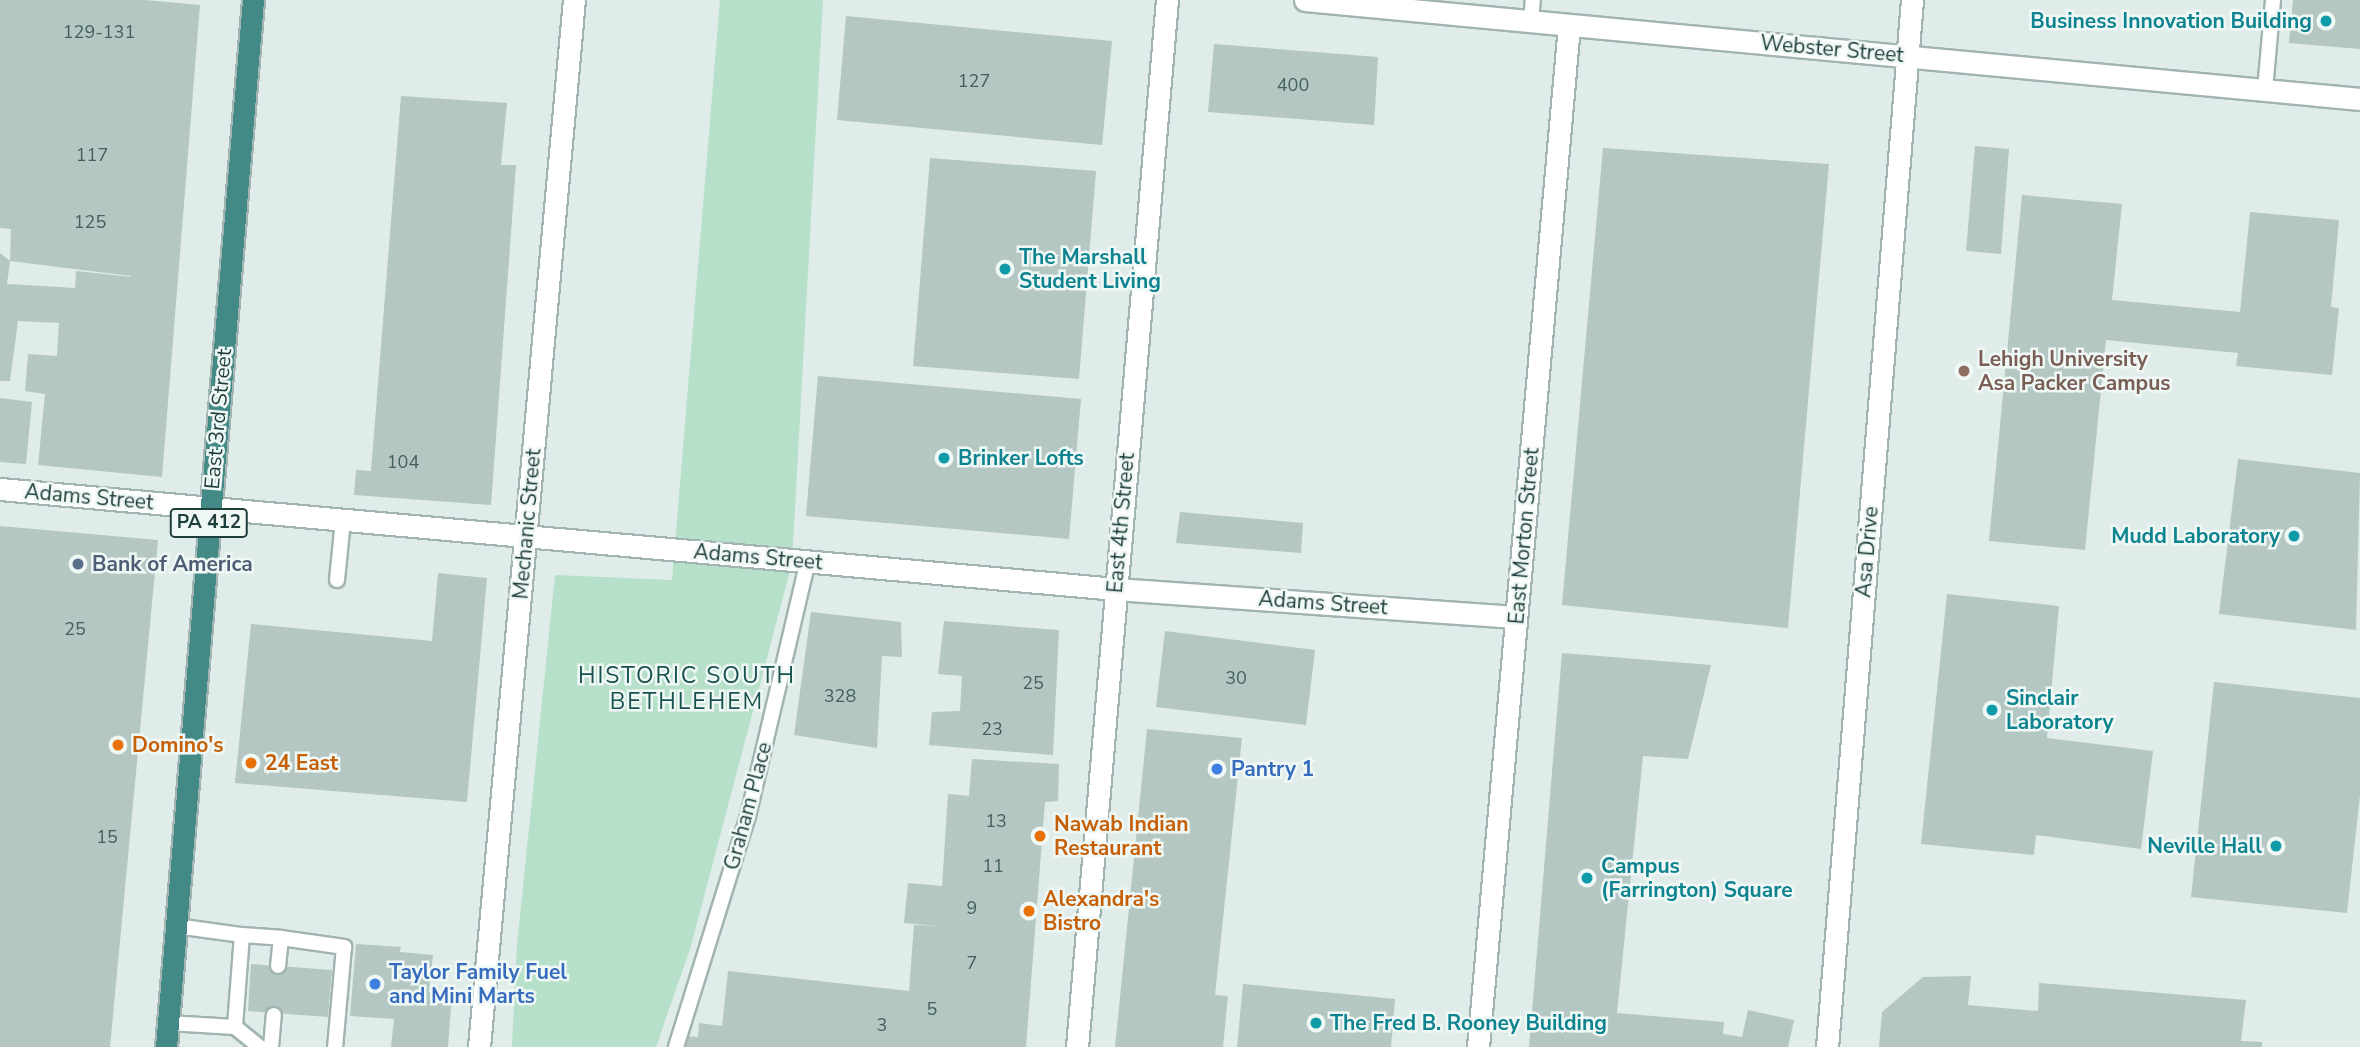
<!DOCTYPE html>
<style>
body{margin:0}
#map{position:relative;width:2360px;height:1047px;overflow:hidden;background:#dfece9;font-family:"Nunito Sans",sans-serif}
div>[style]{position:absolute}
.green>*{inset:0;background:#b6e0c9}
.building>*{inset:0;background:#b4c7c2}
.roads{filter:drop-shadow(2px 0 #a1b4b1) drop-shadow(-2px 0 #a1b4b1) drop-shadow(0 2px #a1b4b1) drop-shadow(0 -2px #a1b4b1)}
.service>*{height:14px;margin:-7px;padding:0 7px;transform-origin:7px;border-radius:7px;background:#fff}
.minor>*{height:21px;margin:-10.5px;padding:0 10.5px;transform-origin:10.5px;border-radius:10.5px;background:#fff}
.secondary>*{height:21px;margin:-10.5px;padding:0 10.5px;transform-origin:10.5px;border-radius:10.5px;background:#fff}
.trunk>*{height:21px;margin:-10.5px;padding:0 10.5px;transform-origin:10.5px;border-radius:10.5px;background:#438a86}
.dots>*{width:19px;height:19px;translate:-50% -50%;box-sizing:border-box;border:4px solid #f0f8f6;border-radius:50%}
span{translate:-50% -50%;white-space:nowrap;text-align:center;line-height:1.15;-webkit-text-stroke:5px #f0f8f6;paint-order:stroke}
.number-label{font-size:18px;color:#44605d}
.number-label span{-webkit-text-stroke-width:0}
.shield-label span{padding:2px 5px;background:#f0f8f6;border:2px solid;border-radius:5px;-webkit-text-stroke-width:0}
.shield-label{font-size:19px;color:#1e3e3b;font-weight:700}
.culture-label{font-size:21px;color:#0d838f;font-weight:700}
.right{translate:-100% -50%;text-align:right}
.left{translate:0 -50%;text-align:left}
.street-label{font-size:21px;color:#1e3e3b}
.education-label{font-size:21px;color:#785e54;font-weight:700}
.service-label{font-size:21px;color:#4e5e75;font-weight:700}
.food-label{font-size:21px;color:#c56008;font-weight:700}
.shop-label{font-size:21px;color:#366cbe;font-weight:700}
.neighbourhood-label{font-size:23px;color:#18524e;letter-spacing:2px}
</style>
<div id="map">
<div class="green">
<div style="clip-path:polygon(720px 0,823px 0,792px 563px,691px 946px,656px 1047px,512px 1047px,517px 945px,555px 575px,672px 580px)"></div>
</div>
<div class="building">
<div style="clip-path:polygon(evenodd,0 0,145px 0,200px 5px,162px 477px,38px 465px,45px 394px,25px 391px,28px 354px,57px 356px,59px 323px,18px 321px,10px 381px,0 381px,0 253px,10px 261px,11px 229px,0 228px,0 0,10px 261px,131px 276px,131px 277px,76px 271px,75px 288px,7px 284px,10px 261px)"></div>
<div style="clip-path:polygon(2293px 0,2360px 0,2360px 49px,2289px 43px)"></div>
<div style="clip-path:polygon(846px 16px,1112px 41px,1102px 145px,837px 120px)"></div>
<div style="clip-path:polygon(1214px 44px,1378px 57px,1374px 125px,1208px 112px)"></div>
<div style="clip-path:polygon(401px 96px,507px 103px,501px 165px,516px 165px,491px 505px,354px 495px,356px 470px,371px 471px)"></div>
<div style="clip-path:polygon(1975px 146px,2009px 149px,2001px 254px,1966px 251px)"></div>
<div style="clip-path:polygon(1603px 148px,1829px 164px,1788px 628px,1562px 605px)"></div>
<div style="clip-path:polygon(930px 158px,1096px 171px,1079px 379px,913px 366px)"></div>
<div style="clip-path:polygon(2022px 195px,2122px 204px,2112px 300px,2240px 312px,2250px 212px,2339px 220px,2331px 307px,2339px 308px,2332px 375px,2236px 366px,2238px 353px,2106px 340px,2085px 550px,1989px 541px)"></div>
<div style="clip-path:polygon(818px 376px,1081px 399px,1069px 539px,806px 516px)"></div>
<div style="clip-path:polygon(0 398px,32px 402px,26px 464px,0 462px)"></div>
<div style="clip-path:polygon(2238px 459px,2360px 473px,2356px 630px,2219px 614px)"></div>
<div style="clip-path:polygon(1180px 512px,1303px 523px,1301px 553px,1176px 543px)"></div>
<div style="clip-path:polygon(0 526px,158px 540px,110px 1047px,0 1047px)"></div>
<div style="clip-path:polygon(438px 573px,487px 578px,467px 802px,235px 783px,251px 624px,432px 641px)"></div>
<div style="clip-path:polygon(1947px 594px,2059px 606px,2047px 738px,2153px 751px,2141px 849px,2036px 835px,2034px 855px,1921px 844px)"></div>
<div style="clip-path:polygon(811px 612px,901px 622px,902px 657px,882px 656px,877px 748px,794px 735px)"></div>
<div style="clip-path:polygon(944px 621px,1059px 630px,1053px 755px,929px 745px,932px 712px,960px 711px,962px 676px,938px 674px)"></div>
<div style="clip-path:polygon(1165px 631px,1315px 650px,1306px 725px,1156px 707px)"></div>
<div style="clip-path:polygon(1562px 653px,1711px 665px,1688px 759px,1643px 756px,1617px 1013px,1724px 1022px,1723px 1034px,1742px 1037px,1748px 1010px,1794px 1020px,1788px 1047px,1529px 1047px)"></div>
<div style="clip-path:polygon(2214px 682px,2360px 698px,2360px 795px,2347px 913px,2191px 897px)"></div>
<div style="clip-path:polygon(1147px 729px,1242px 738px,1215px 995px,1228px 996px,1223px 1047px,1115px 1047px)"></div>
<div style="clip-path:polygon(972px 759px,1059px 764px,1058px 801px,1045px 802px,1026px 1047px,679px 1047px,680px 1036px,698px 1037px,699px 1023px,722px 1026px,728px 971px,909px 991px,914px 925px,939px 926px,904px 923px,908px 883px,942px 886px,948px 794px,969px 796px)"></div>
<div style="clip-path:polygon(356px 944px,401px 947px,400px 952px,433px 955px,429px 992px,452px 994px,448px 1047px,391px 1047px,394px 1019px,350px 1016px)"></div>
<div style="clip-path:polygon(251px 964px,332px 970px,328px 1017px,248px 1011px)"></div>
<div style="clip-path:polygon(1971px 976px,1968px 1005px,2038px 1011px,2039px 983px,2246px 1000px,2241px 1041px,2262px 1042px,2262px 1047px,1879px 1047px,1882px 1012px,1923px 977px)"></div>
<div style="clip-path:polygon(1243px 984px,1395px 999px,1391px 1047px,1237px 1047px)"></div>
</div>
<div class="roads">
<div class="service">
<div style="left:1531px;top:21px;width:21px;rotate:-85deg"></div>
<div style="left:2265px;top:90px;width:90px;rotate:-84.9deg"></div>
<div style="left:337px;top:580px;width:60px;rotate:-84.3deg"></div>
<div style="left:176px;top:926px;width:67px;rotate:7.8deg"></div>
<div style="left:242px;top:935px;width:92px;rotate:94.4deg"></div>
<div style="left:235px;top:1027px;width:32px;rotate:39deg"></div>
<div style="left:242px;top:935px;width:39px;rotate:4deg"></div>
<div style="left:281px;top:938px;width:28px;rotate:96deg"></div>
<div style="left:281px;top:938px;width:64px;rotate:8.1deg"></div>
<div style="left:344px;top:947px;width:100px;rotate:95.1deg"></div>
<div style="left:168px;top:1023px;width:67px;rotate:3.4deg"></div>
<div style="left:271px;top:1047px;width:32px;rotate:-85deg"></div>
<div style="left:676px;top:1047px;width:242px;rotate:-72.7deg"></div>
<div style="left:748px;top:816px;width:262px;rotate:-76.8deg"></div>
</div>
<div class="minor">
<div style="left:1305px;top:0;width:1060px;rotate:5.36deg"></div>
<div style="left:0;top:489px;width:1119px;rotate:5.12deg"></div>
<div style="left:1115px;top:589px;width:402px;rotate:4deg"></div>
<div style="left:479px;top:1047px;width:1051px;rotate:-84.82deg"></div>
<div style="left:1478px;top:1047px;width:1026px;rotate:-84.91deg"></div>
<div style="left:1827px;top:1047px;width:1050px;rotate:-85.36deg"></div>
</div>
<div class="secondary">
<div style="left:1077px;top:1047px;width:1051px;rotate:-85.09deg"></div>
</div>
<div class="trunk">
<div style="left:166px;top:1047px;width:1051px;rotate:-85.25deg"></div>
</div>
</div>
<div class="dots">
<div style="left:2326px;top:21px;background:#0f9aa8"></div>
<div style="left:1005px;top:269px;background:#0f9aa8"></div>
<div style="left:1964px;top:371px;background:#8d6e63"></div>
<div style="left:944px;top:458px;background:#0f9aa8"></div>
<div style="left:2294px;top:536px;background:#0f9aa8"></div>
<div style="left:78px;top:564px;background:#5c6f8a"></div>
<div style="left:1992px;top:710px;background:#0f9aa8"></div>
<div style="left:118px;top:745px;background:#e8710a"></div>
<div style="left:251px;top:763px;background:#e8710a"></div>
<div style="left:1217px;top:769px;background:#3f7fe0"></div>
<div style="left:1040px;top:836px;background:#e8710a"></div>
<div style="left:2276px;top:846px;background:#0f9aa8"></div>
<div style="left:1587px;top:878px;background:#0f9aa8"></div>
<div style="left:1029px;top:911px;background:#e8710a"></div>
<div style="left:375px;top:984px;background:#3f7fe0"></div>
<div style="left:1316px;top:1023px;background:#0f9aa8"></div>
</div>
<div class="number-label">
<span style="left:99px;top:32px">129-131</span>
<span style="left:974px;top:81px">127</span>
<span style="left:1293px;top:85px">400</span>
<span style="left:92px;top:155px">117</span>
<span style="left:90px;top:222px">125</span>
<span style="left:403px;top:462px">104</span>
<span style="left:75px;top:629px">25</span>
<span style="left:1236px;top:678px">30</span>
<span style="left:1033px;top:683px">25</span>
<span style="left:840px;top:696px">328</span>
<span style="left:992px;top:729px">23</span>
<span style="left:996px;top:821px">13</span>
<span style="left:107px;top:837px">15</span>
<span style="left:993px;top:866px">11</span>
<span style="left:972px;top:908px">9</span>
<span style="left:972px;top:963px">7</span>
<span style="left:932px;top:1009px">5</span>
<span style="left:882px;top:1025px">3</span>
</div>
<div class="shield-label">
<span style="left:209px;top:523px">PA 412</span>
</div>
<div class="culture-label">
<span class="right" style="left:2312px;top:21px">Business Innovation Building</span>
<span class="left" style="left:1019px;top:269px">The Marshall<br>Student Living</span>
<span class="left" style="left:958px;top:458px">Brinker Lofts</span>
<span class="right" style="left:2280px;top:536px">Mudd Laboratory</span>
<span class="left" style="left:2006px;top:710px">Sinclair<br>Laboratory</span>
<span class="right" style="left:2262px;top:846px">Neville Hall</span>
<span class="left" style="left:1601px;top:878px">Campus<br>(Farrington) Square</span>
<span class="left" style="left:1330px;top:1023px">The Fred B. Rooney Building</span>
</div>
<div class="street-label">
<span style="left:1832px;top:49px;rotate:5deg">Webster Street</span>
<span style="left:218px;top:419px;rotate:-85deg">East 3rd Street</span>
<span style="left:89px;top:497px;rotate:5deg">Adams Street</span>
<span style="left:1121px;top:523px;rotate:-85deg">East 4th Street</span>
<span style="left:527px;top:524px;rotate:-85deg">Mechanic Street</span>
<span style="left:1524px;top:536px;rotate:-85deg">East Morton Street</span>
<span style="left:1867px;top:552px;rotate:-85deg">Asa Drive</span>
<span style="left:758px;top:557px;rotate:5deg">Adams Street</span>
<span style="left:1323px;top:603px;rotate:4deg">Adams Street</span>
<span style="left:748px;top:806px;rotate:-75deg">Graham Place</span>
</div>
<div class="education-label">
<span class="left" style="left:1978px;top:371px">Lehigh University<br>Asa Packer Campus</span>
</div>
<div class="service-label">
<span class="left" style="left:92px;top:564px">Bank of America</span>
</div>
<div class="food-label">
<span class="left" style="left:132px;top:745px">Domino's</span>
<span class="left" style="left:265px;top:763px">24 East</span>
<span class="left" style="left:1054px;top:836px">Nawab Indian<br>Restaurant</span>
<span class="left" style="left:1043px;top:911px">Alexandra's<br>Bistro</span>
</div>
<div class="shop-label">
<span class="left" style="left:1231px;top:769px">Pantry 1</span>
<span class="left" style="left:389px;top:984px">Taylor Family Fuel<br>and Mini Marts</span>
</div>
<div class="neighbourhood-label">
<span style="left:687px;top:689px">HISTORIC SOUTH<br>BETHLEHEM</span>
</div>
</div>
